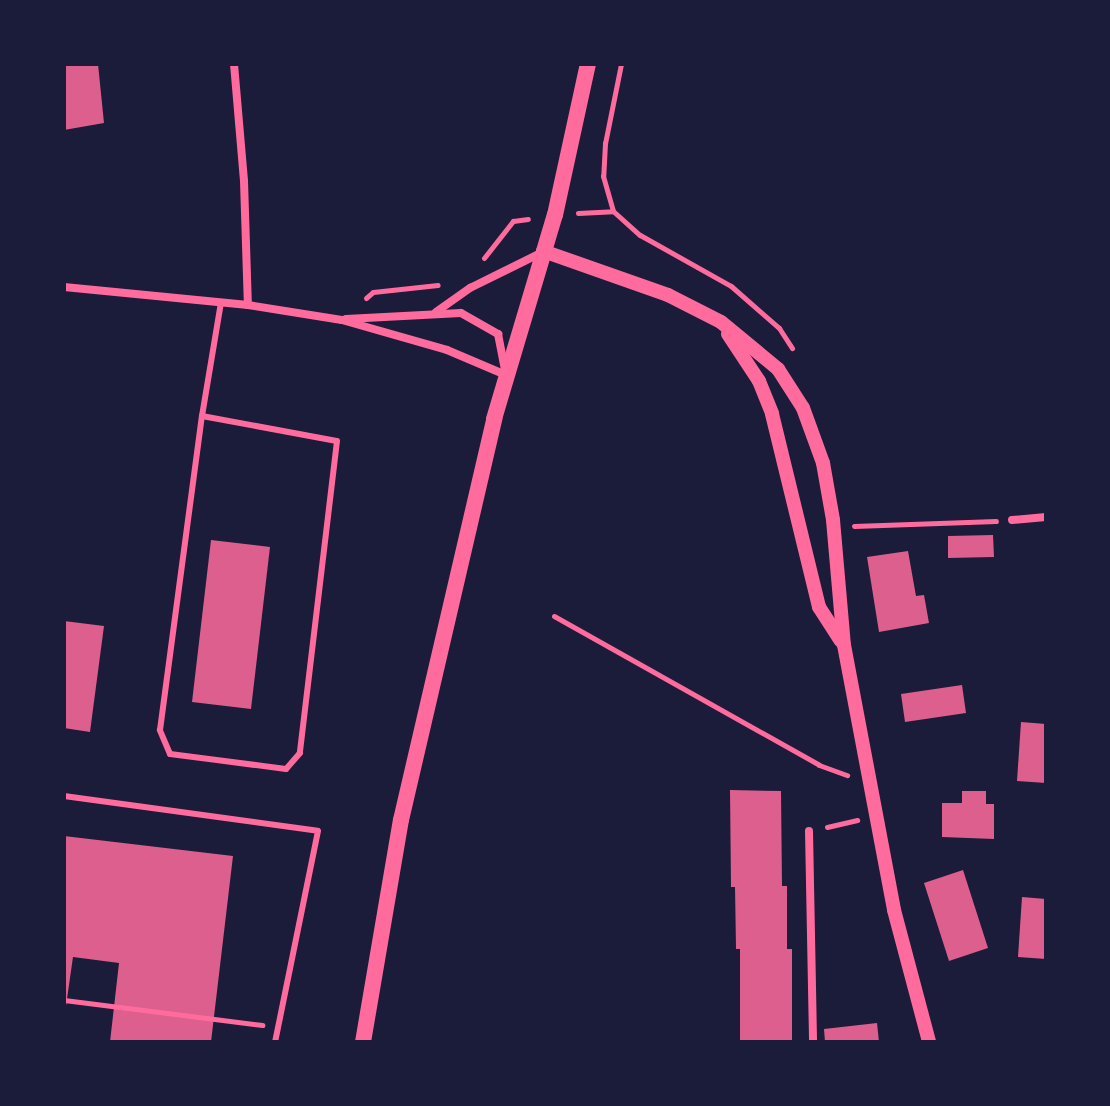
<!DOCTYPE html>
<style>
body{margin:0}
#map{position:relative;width:1110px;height:1106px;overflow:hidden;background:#1b1b3a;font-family:"DM Sans",sans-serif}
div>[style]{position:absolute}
.building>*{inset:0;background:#dd5f8e}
.path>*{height:5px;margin:-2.5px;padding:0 2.5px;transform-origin:2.5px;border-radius:2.5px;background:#ff6b9d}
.service>*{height:6px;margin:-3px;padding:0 3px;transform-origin:3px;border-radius:3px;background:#ff6b9d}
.minor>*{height:8px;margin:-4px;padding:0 4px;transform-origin:4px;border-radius:4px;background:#ff6b9d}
.tertiary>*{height:14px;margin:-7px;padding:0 7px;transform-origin:7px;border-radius:7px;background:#ff6b9d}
.secondary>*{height:16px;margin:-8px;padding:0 8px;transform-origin:8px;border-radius:8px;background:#ff6b9d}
span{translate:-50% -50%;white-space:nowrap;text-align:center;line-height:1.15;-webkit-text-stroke:6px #1b1b3a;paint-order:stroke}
.frame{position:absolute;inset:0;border:66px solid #1b1b3a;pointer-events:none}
</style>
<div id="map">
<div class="building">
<div style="clip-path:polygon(64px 64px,98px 64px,104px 123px,64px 130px)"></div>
<div style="clip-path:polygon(993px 535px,994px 557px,948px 558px,948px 536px)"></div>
<div style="clip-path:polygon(211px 540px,270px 547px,251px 709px,192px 702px)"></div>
<div style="clip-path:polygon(908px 551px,916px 596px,924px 595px,929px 623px,879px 632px,867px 557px)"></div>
<div style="clip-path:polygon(64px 621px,104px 626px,90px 732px,64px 728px)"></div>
<div style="clip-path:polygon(962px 685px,966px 713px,905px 722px,901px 694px)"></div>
<div style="clip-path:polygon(1021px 722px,1046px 724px,1046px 783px,1017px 781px)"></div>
<div style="clip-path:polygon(730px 790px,781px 791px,782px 886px,787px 886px,787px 949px,792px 949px,792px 1042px,740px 1042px,740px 949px,736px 949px,735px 887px,731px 887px)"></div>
<div style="clip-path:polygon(962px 791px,986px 791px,986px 804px,994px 804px,994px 839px,942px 837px,942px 803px,962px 803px)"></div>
<div style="clip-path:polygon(64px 836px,233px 856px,211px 1042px,110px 1042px,119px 963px,73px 957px,64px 1020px)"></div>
<div style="clip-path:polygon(963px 870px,988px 948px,949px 961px,924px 883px)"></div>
<div style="clip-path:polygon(1022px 897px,1046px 899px,1046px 959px,1018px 957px)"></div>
<div style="clip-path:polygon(877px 1023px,879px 1042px,825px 1042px,824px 1029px)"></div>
</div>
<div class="path">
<div style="left:621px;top:64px;width:81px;rotate:101.4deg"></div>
<div style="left:605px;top:143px;width:33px;rotate:93deg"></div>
<div style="left:603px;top:176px;width:36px;rotate:74deg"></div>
<div style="left:613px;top:211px;width:36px;rotate:42deg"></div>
<div style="left:640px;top:235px;width:104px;rotate:29.3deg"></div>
<div style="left:731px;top:286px;width:64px;rotate:41.2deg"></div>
<div style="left:779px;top:328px;width:24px;rotate:57deg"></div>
<div style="left:578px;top:213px;width:35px;rotate:-3deg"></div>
<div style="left:484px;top:258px;width:47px;rotate:-51.9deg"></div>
<div style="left:513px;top:221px;width:15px;rotate:-8deg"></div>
<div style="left:366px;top:298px;width:9px;rotate:-41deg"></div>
<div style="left:373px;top:292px;width:65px;rotate:-6.1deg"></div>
<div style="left:854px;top:526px;width:142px;rotate:-2deg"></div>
<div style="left:554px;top:616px;width:304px;rotate:29.3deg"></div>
<div style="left:819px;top:765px;width:30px;rotate:20deg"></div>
<div style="left:827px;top:827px;width:31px;rotate:-13deg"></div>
<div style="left:64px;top:1000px;width:200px;rotate:7.2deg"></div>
</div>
<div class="service">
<div style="left:202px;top:416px;width:137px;rotate:10.5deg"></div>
<div style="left:337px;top:441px;width:314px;rotate:96.8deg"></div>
<div style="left:300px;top:753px;width:21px;rotate:131deg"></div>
<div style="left:286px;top:769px;width:117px;rotate:-172.6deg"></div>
<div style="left:170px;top:754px;width:26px;rotate:-113deg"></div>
<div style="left:160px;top:730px;width:317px;rotate:-82.4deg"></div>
<div style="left:202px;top:416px;width:115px;rotate:-80.5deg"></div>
<div style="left:64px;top:796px;width:256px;rotate:7.8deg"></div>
<div style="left:318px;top:831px;width:215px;rotate:101.5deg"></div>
</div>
<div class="minor">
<div style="left:234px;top:64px;width:117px;rotate:85.1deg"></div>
<div style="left:244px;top:181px;width:124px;rotate:88.2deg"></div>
<div style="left:64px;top:287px;width:185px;rotate:5.6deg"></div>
<div style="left:248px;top:305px;width:95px;rotate:9.1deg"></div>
<div style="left:342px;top:320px;width:109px;rotate:15.9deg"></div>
<div style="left:447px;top:350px;width:64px;rotate:23deg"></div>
<div style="left:436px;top:312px;width:42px;rotate:-35.2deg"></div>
<div style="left:470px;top:288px;width:81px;rotate:-26.3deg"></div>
<div style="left:346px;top:319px;width:115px;rotate:-3deg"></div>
<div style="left:461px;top:313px;width:43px;rotate:29.6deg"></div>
<div style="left:498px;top:334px;width:37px;rotate:79deg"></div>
<div style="left:1012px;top:520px;width:34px;rotate:-5deg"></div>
<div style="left:809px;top:831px;width:211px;rotate:88.9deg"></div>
</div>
<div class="tertiary">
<div style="left:543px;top:251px;width:133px;rotate:19.4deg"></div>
<div style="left:668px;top:295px;width:59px;rotate:27deg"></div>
<div style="left:721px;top:322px;width:74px;rotate:39.5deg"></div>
<div style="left:778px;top:369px;width:46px;rotate:57.3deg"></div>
<div style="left:803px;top:408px;width:59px;rotate:70deg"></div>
<div style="left:823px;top:463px;width:58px;rotate:80deg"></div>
<div style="left:833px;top:520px;width:125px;rotate:85deg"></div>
<div style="left:844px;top:645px;width:270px;rotate:79.3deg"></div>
<div style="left:894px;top:910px;width:137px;rotate:75.1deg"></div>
<div style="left:728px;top:334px;width:56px;rotate:56.6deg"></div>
<div style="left:759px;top:381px;width:35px;rotate:68deg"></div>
<div style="left:772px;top:414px;width:199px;rotate:76.3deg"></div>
<div style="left:819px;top:607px;width:40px;rotate:57.1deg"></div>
</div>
<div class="secondary">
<div style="left:363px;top:1042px;width:225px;rotate:-80.3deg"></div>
<div style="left:401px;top:820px;width:412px;rotate:-76.9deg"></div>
<div style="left:494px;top:419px;width:213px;rotate:-73.4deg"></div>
<div style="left:555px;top:215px;width:155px;rotate:-77.7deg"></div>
</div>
<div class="frame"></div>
</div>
